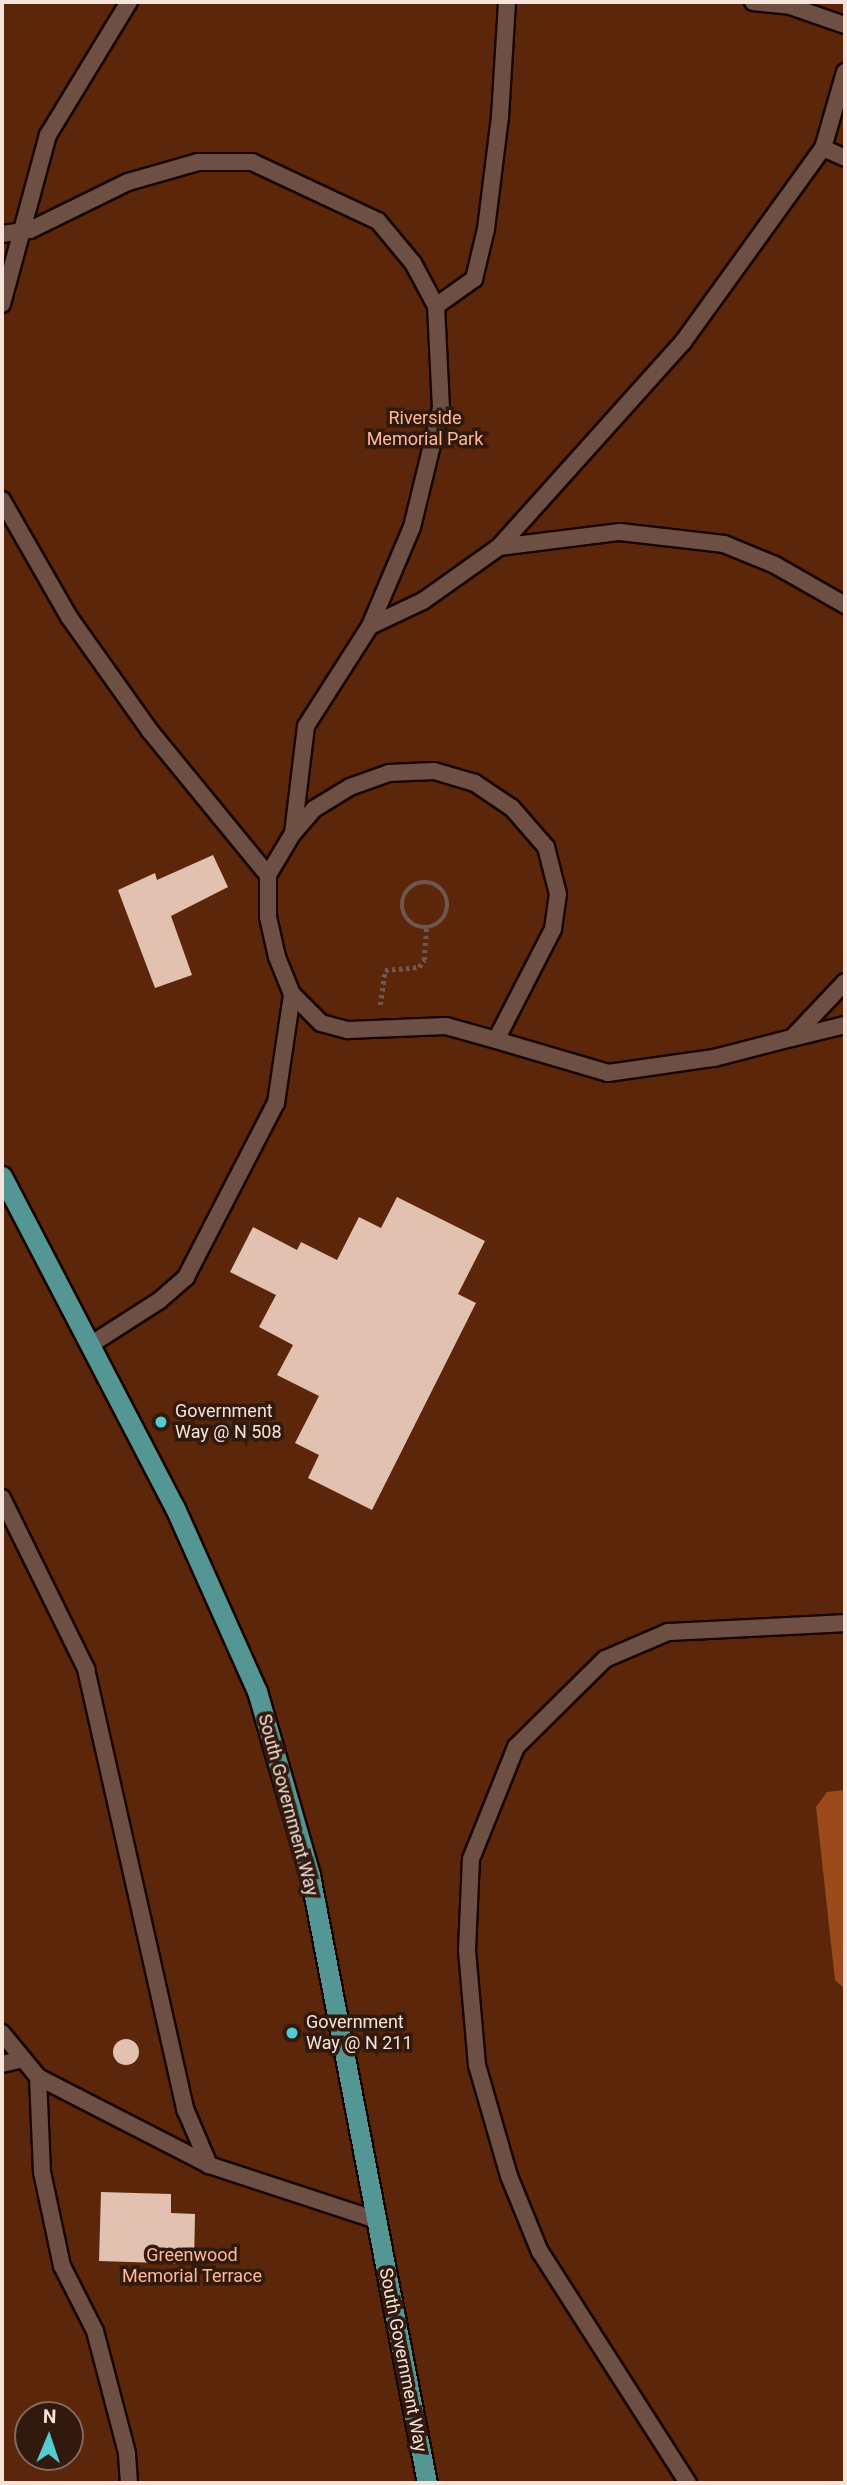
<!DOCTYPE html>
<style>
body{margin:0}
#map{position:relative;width:847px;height:2485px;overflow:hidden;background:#31190d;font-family:Roboto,sans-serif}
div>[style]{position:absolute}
.green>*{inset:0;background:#5b2609}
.water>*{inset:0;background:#9c491c}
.building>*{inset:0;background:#e2c1b1}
.round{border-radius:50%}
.path>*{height:4.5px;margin-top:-2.25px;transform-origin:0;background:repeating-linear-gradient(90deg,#6e584d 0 3.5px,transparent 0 7px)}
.path>.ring{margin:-2.25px;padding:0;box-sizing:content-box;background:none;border:4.5px solid #6e584d;border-radius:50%}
.roads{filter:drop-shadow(2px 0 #180400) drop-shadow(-2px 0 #180400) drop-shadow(0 2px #180400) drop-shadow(0 -2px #180400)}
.service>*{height:16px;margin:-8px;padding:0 8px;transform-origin:8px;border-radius:8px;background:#6d5043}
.primary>*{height:19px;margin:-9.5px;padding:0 9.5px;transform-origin:9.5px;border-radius:9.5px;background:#549693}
.dots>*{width:19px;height:19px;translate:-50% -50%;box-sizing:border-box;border:4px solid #31190d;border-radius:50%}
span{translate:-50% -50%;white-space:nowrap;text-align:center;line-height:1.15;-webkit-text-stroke:7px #31190d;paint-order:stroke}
.park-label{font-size:18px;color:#ffb999}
.poi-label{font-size:18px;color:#f6e4dc}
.left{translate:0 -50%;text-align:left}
.street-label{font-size:18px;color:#f6e4dc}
.frame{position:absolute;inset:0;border:4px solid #f6e4dc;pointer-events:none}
.north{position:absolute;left:14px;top:2401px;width:70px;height:70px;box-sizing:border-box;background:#31190d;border:2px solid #806a60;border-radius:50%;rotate:2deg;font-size:19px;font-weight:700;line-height:28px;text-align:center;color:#f6e4dc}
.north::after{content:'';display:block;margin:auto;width:24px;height:32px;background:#51ccd2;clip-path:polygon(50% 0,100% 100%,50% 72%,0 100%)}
</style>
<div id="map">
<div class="green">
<div style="clip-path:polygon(evenodd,2px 2px,845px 2px,845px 2483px,2px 2483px,2px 2px,28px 2415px,70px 2415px,70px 2457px,28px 2457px,28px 2415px)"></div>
</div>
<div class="water">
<div style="clip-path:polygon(845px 1790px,845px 1989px,835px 1980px,816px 1807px,827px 1792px)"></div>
</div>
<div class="building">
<div style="clip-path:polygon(213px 855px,228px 887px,171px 916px,192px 975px,155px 988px,118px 890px,155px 873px,157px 880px)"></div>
<div style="clip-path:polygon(397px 1197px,485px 1241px,458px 1294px,476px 1303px,372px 1510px,308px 1478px,319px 1455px,295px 1443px,319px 1396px,277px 1375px,293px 1345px,259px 1327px,276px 1295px,230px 1272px,253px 1227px,297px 1250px,301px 1242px,337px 1260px,359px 1217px,381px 1228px)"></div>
<div class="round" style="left:113px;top:2039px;width:26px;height:26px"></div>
<div style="clip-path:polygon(101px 2192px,171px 2194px,171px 2213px,195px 2214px,194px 2264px,99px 2261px)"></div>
</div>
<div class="path">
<div class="ring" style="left:402px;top:882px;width:41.5px;height:41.5px"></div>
<div style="left:380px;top:1005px;width:35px;rotate:-82deg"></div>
<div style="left:385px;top:970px;width:34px;rotate:-5deg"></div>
<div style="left:419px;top:967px;width:9px;rotate:-54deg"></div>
<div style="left:424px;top:960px;width:32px;rotate:-86deg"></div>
</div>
<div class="roads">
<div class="service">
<div style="left:753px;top:2px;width:37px;rotate:6deg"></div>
<div style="left:790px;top:6px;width:58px;rotate:19.1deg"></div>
<div style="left:845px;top:72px;width:79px;rotate:106.1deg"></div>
<div style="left:823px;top:148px;width:24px;rotate:24deg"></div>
<div style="left:2px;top:234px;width:28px;rotate:-8deg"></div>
<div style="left:30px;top:230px;width:109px;rotate:-26.1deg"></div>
<div style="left:128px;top:182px;width:73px;rotate:-15.9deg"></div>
<div style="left:198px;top:162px;width:54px"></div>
<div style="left:252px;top:162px;width:139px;rotate:25.1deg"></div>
<div style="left:378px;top:221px;width:55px;rotate:50.2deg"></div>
<div style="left:413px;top:263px;width:49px;rotate:61.9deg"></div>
<div style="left:436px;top:306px;width:102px;rotate:87.2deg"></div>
<div style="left:441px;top:408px;width:122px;rotate:103.7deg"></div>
<div style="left:412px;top:527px;width:108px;rotate:113deg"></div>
<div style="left:370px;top:626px;width:119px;rotate:122.6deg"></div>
<div style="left:306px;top:726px;width:108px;rotate:96.9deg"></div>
<div style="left:293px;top:833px;width:49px;rotate:120.8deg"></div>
<div style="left:268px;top:875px;width:42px;rotate:90deg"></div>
<div style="left:268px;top:917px;width:41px;rotate:77.3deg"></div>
<div style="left:277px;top:957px;width:40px;rotate:68deg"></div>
<div style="left:292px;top:994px;width:41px;rotate:45deg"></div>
<div style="left:321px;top:1023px;width:28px;rotate:15deg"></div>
<div style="left:348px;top:1030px;width:98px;rotate:-2.3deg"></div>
<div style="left:446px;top:1026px;width:52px;rotate:15.6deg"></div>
<div style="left:496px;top:1040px;width:125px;rotate:-62.8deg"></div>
<div style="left:553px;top:929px;width:35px;rotate:-82deg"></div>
<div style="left:558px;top:894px;width:49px;rotate:-104.3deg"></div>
<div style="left:546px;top:847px;width:52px;rotate:-131.1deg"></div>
<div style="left:512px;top:808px;width:45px;rotate:-146deg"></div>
<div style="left:475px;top:783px;width:43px;rotate:-163.7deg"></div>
<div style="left:434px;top:771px;width:45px;rotate:177.5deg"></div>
<div style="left:389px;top:773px;width:41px;rotate:160.3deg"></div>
<div style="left:350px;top:787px;width:42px;rotate:148.6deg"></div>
<div style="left:314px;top:809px;width:32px;rotate:131deg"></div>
<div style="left:2px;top:304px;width:175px;rotate:-74.8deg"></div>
<div style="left:48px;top:135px;width:156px;rotate:-58.7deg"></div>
<div style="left:436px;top:306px;width:47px;rotate:-35.4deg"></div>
<div style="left:474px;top:279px;width:51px;rotate:-76.5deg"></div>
<div style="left:486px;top:229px;width:113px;rotate:-82.9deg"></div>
<div style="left:500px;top:117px;width:115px;rotate:-86.5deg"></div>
<div style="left:2px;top:500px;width:135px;rotate:60.2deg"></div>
<div style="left:69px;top:617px;width:140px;rotate:54.6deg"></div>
<div style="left:150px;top:731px;width:186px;rotate:50.7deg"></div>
<div style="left:499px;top:547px;width:122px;rotate:-7.1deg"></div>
<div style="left:620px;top:532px;width:105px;rotate:6.6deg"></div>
<div style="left:724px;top:544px;width:55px;rotate:22.4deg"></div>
<div style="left:775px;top:565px;width:81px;rotate:29.7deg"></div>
<div style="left:370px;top:626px;width:59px;rotate:-25.3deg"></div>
<div style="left:423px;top:601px;width:93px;rotate:-35.4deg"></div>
<div style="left:499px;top:547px;width:275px;rotate:-48.1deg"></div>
<div style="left:683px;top:342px;width:239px;rotate:-54.2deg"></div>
<div style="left:845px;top:982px;width:77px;rotate:133.4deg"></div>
<div style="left:792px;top:1038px;width:55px;rotate:-13.8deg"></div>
<div style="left:496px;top:1040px;width:117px;rotate:16.4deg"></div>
<div style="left:608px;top:1073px;width:107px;rotate:-8.1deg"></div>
<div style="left:714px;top:1058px;width:81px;rotate:-14.4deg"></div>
<div style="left:90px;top:1345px;width:83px;rotate:-32.7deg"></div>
<div style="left:160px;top:1300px;width:35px;rotate:-41deg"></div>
<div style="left:186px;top:1277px;width:196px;rotate:-62.7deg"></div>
<div style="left:276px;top:1103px;width:110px;rotate:-81.6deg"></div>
<div style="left:2px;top:1498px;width:191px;rotate:63.8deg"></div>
<div style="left:86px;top:1669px;width:453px;rotate:77.3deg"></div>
<div style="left:186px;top:2111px;width:59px;rotate:66.9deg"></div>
<div style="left:2px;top:2033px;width:57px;rotate:50.7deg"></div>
<div style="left:2px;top:2064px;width:22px;rotate:-13deg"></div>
<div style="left:129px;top:2483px;width:30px;rotate:-94deg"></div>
<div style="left:127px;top:2453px;width:126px;rotate:-104.7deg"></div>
<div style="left:95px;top:2331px;width:73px;rotate:-116.9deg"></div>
<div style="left:62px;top:2266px;width:96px;rotate:-102deg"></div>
<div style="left:42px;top:2172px;width:95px;rotate:-92.4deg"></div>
<div style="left:38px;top:2077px;width:192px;rotate:27.2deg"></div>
<div style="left:209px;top:2165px;width:176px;rotate:18.2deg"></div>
<div style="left:688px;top:2483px;width:274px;rotate:-122.6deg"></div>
<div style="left:540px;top:2252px;width:82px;rotate:-112.2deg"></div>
<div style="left:509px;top:2176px;width:116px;rotate:-106.1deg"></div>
<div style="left:477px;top:2065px;width:115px;rotate:-95deg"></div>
<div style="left:467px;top:1950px;width:91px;rotate:-87.5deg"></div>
<div style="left:471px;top:1859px;width:121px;rotate:-68.1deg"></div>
<div style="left:516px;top:1747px;width:125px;rotate:-44.7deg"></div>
<div style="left:605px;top:1659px;width:69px;rotate:-23.2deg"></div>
<div style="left:668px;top:1632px;width:177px;rotate:-2.9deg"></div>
</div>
<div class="primary">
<div style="left:2px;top:1176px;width:374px;rotate:62.5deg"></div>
<div style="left:175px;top:1508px;width:201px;rotate:65.9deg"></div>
<div style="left:257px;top:1691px;width:191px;rotate:73.9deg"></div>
<div style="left:310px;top:1875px;width:619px;rotate:79.11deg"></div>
</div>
</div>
<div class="dots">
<div style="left:161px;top:1422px;background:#51ccd2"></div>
<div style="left:292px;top:2033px;background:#51ccd2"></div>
</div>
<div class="park-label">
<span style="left:425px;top:429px">Riverside<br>Memorial Park</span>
<span style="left:192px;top:2266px">Greenwood<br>Memorial Terrace</span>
</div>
<div class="poi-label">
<span class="left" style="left:175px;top:1422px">Government<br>Way @ N 508</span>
<span class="left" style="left:306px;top:2033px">Government<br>Way @ N 211</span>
</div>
<div class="street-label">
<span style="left:288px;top:1805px;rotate:75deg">South Government Way</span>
<span style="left:403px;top:2360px;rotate:79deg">South Government Way</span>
</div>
<div class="frame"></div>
<div class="north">N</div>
</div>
